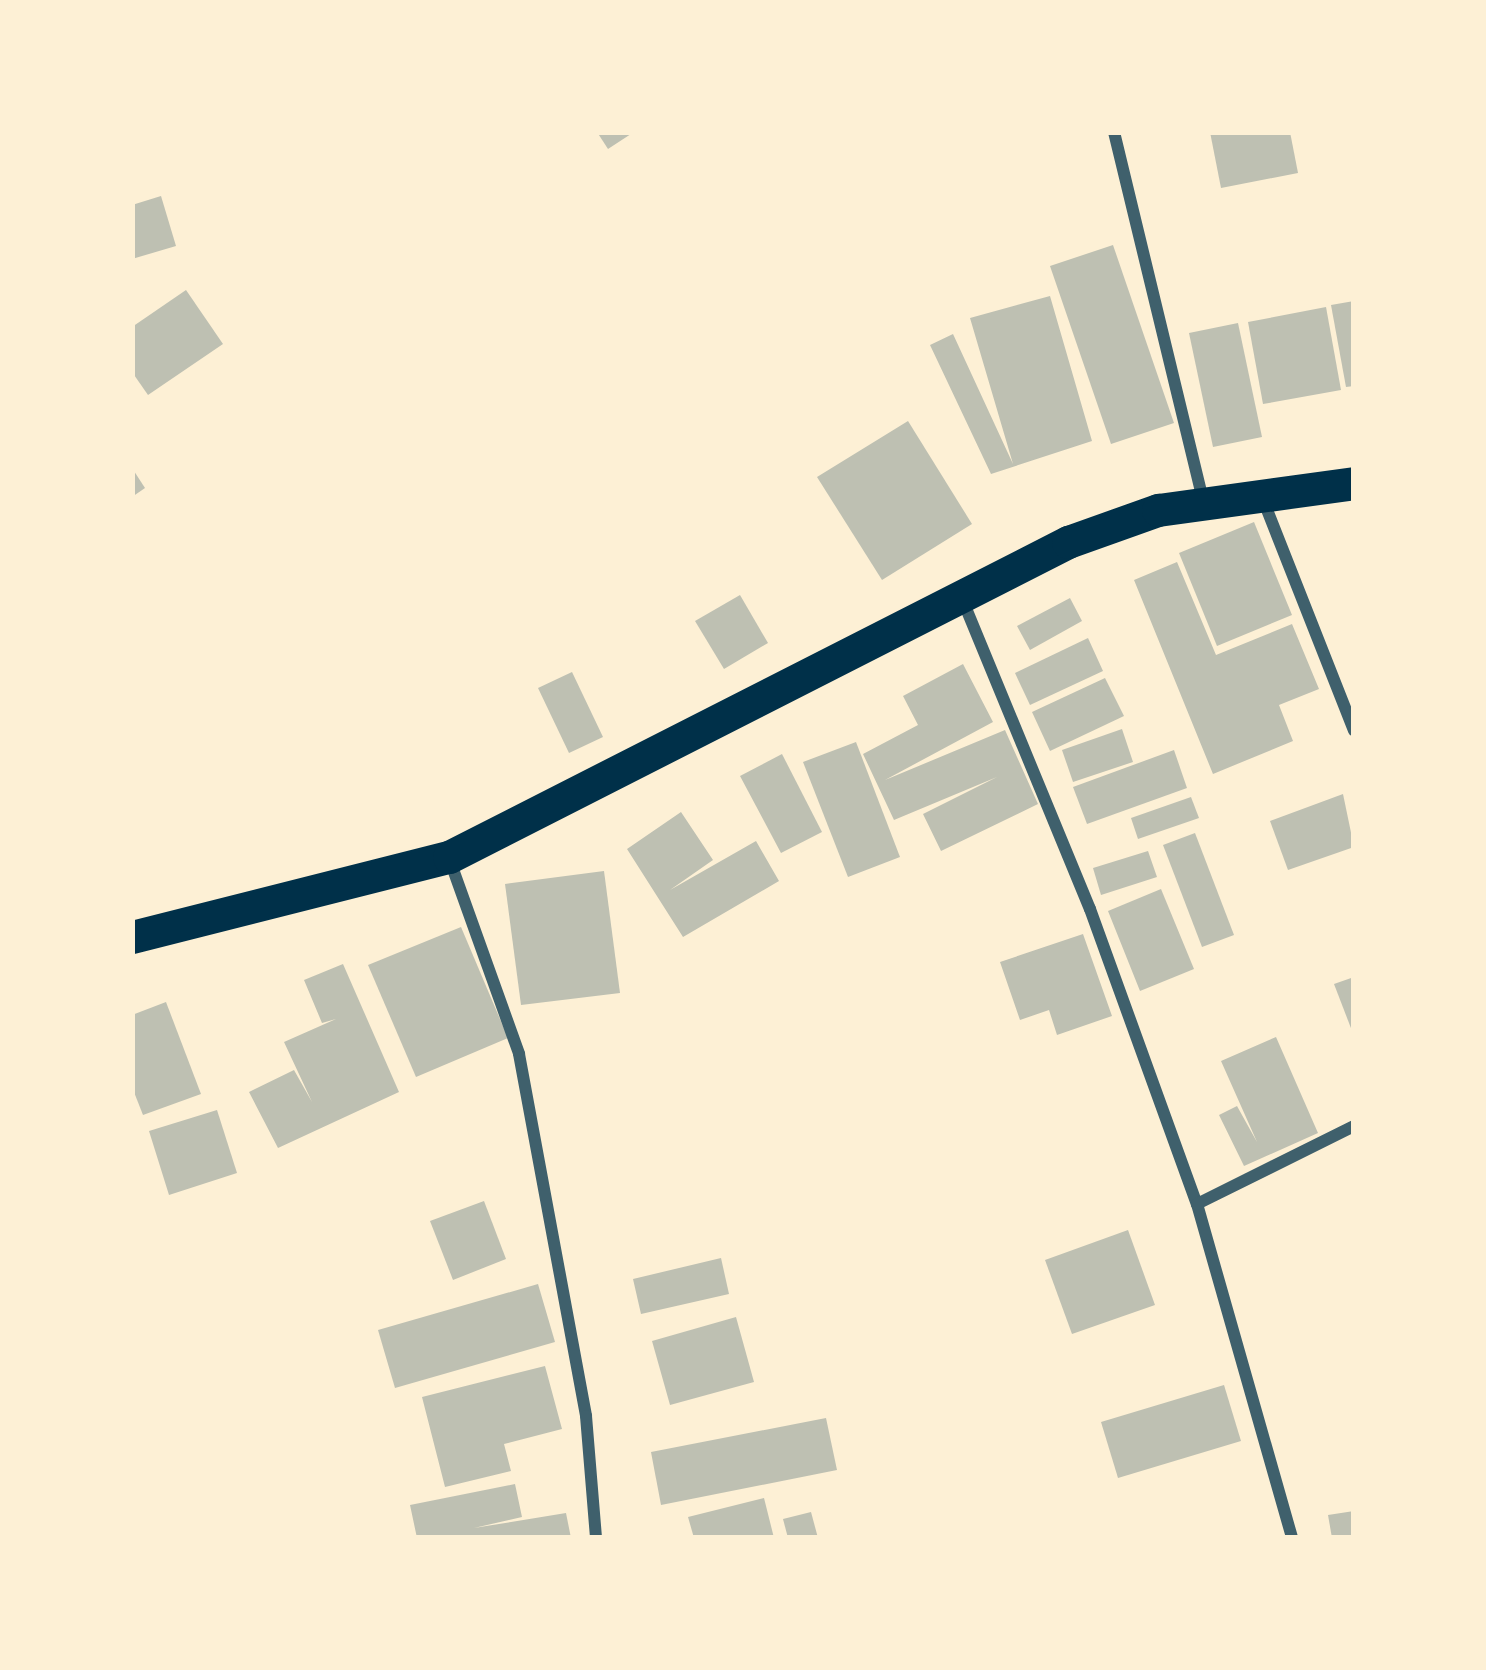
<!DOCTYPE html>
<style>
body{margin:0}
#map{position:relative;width:1486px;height:1670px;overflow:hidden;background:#fdf0d5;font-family:"IBM Plex Sans",sans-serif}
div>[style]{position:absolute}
.building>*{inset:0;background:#bec0b2}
.minor>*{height:12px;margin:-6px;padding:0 6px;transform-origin:6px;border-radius:6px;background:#3f606c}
.trunk>*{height:33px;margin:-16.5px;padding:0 16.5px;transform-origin:16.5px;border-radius:16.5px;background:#003049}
span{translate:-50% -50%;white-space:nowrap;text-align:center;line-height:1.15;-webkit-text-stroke:12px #fdf0d5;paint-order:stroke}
.frame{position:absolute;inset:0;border:135px solid #fdf0d5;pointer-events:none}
</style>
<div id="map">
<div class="building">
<div style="clip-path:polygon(597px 132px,634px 132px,608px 149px)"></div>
<div style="clip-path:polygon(1210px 132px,1290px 132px,1298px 173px,1221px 188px)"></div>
<div style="clip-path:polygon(161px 196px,176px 246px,132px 259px,132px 205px)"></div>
<div style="clip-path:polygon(1113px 245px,1174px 423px,1111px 444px,1050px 266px)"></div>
<div style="clip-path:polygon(186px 290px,223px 344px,148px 395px,132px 372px,132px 327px)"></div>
<div style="clip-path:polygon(1050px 296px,1092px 441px,991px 474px,930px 345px,953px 334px,1013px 464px,970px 318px)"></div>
<div style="clip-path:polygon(1354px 301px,1354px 386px,1346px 387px,1331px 305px)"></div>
<div style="clip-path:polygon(1326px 307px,1341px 390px,1263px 404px,1248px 322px)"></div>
<div style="clip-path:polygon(1238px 323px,1262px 437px,1213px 447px,1189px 333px)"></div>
<div style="clip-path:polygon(908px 421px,972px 524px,882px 580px,817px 477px)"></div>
<div style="clip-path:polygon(132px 468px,145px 488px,132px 497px)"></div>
<div style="clip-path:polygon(1254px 522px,1292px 615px,1217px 646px,1179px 553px)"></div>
<div style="clip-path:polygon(1177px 562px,1216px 655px,1292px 624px,1319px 689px,1279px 705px,1293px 741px,1213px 774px,1134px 580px)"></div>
<div style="clip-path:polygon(740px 595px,768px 643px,724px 669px,695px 621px)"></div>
<div style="clip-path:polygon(1070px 598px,1082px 621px,1030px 650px,1017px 626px)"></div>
<div style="clip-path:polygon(1088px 638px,1103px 671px,1030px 705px,1015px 673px)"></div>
<div style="clip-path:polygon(963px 664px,993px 722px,885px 780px,1005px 730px,1038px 804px,941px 851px,923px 814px,997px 777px,894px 820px,863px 754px,918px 725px,903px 696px)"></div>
<div style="clip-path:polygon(572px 672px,603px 737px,569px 753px,538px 688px)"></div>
<div style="clip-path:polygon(1105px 678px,1124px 716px,1050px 751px,1032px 712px)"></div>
<div style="clip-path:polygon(1122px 729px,1133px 762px,1073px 782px,1062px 750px)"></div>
<div style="clip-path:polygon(856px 742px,900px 857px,848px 877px,803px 762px)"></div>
<div style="clip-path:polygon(1174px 750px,1187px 788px,1087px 824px,1073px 787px)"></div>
<div style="clip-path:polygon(782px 754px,822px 832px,781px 853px,740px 776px)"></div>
<div style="clip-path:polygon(1343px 794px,1354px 847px,1288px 870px,1270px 821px)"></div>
<div style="clip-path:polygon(1191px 797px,1199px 818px,1138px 839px,1131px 818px)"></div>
<div style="clip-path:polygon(681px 812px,713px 860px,670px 890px,756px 841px,779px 881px,683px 937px,627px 849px)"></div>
<div style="clip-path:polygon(1195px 833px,1234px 935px,1202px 947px,1163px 845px)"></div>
<div style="clip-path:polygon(1148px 851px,1157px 877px,1101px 895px,1093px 868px)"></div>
<div style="clip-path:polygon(604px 871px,620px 993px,521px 1005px,505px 884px)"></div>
<div style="clip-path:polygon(1161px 889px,1194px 969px,1140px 991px,1108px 911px)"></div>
<div style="clip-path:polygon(461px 927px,508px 1038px,416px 1077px,368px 965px)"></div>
<div style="clip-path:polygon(1083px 934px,1112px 1016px,1057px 1035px,1049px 1010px,1020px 1020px,1000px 962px)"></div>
<div style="clip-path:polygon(343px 964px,399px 1092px,278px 1148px,249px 1092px,294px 1070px,312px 1102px,284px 1042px,336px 1019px,322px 1023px,304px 980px)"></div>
<div style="clip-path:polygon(1354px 977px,1354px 1036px,1334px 984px)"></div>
<div style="clip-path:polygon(166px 1002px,201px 1094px,143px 1115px,132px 1087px,132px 1015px)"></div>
<div style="clip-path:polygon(1276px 1037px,1318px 1133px,1244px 1166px,1219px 1115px,1237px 1106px,1257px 1142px,1221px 1061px)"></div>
<div style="clip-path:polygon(217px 1110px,237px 1173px,169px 1195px,149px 1131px)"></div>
<div style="clip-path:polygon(484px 1201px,506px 1259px,453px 1280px,430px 1221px)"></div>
<div style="clip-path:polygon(1128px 1230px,1155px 1305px,1072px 1334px,1045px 1260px)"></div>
<div style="clip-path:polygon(721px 1258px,729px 1294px,641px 1314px,633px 1279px)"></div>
<div style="clip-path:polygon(538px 1284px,555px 1342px,395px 1388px,378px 1330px)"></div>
<div style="clip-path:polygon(736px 1317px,754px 1382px,670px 1405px,652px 1341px)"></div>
<div style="clip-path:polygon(545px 1366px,562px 1429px,504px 1444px,511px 1471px,445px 1487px,422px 1397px)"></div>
<div style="clip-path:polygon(1224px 1385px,1241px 1441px,1118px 1478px,1101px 1422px)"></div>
<div style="clip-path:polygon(826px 1418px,837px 1470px,661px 1505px,651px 1452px)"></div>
<div style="clip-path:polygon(515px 1484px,522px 1517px,474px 1528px,566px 1513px,571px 1538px,417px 1538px,410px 1505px)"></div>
<div style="clip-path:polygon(764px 1498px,774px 1538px,694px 1538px,688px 1517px)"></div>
<div style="clip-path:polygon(1354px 1511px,1354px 1538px,1332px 1538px,1328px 1515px)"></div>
<div style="clip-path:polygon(811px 1512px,818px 1538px,788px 1538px,783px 1519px)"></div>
</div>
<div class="minor">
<div style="left:1114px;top:132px;width:379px;rotate:76.4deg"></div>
<div style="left:1262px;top:497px;width:251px;rotate:68.5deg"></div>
<div style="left:963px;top:601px;width:333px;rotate:67.6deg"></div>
<div style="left:1090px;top:909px;width:314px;rotate:70.1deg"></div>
<div style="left:1197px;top:1204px;width:347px;rotate:74.1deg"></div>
<div style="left:449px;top:858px;width:208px;rotate:70.3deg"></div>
<div style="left:519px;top:1054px;width:368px;rotate:79.5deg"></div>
<div style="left:586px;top:1416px;width:122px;rotate:85.3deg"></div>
<div style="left:1197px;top:1204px;width:175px;rotate:-26.4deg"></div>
</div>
<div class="trunk">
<div style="left:132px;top:937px;width:327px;rotate:-14.2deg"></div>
<div style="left:449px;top:857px;width:695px;rotate:-26.97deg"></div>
<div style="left:1068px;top:542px;width:96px;rotate:-19.6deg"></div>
<div style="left:1158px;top:510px;width:198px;rotate:-7.8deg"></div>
</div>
<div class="frame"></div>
</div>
